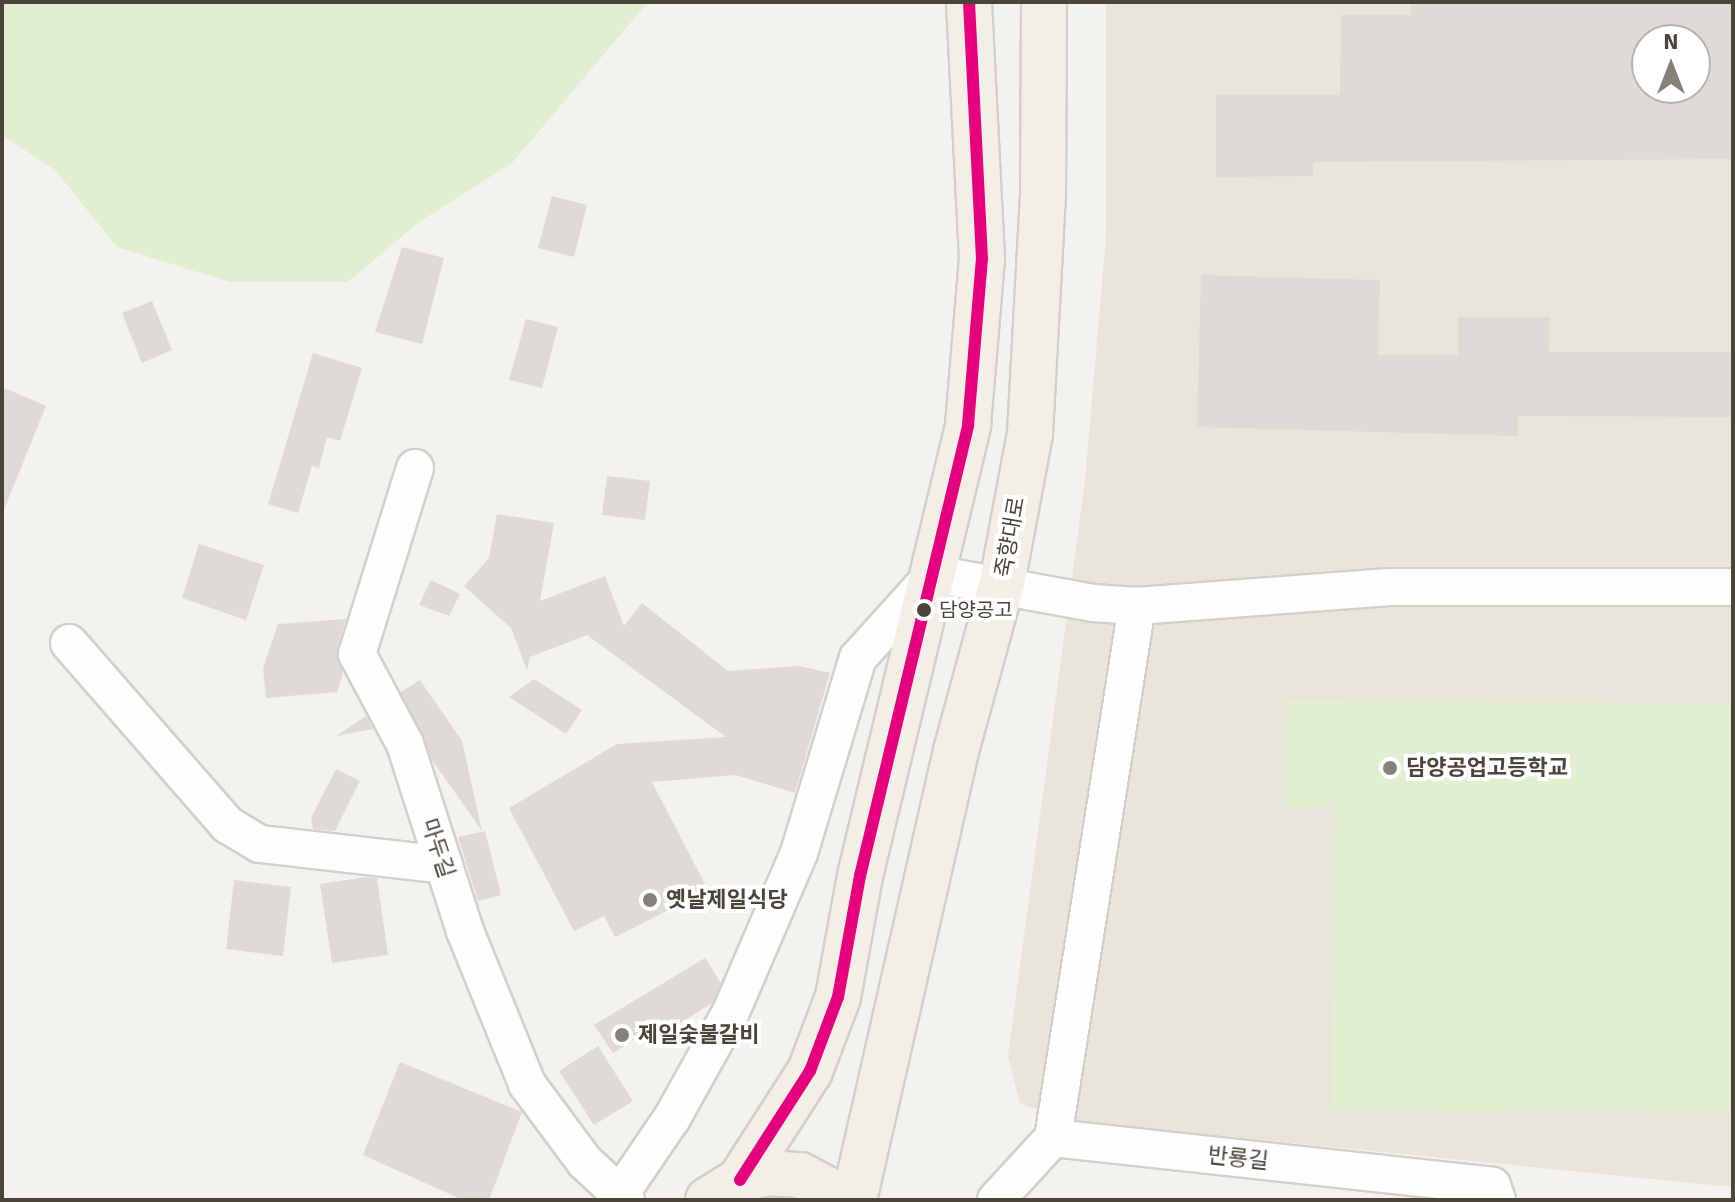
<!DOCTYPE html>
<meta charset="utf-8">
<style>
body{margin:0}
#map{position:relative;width:1735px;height:1202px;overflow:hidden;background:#f4f2ee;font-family:Signika,"Noto Sans KR",sans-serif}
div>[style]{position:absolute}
.education>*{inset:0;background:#eae5da}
.green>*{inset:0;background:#e1eecf}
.building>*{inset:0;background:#dedbd6}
.roads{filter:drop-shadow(2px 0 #d2d0cb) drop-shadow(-2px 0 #d2d0cb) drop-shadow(0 2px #d2d0cb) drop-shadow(0 -2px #d2d0cb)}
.minor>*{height:36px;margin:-18px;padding:0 18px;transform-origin:18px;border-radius:18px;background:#fdfdfc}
.major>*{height:44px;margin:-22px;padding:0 22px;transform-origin:22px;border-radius:22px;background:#f2efe6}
.bus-1>*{height:12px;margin:-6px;padding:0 6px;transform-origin:6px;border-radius:6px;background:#e5007d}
.dots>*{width:22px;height:22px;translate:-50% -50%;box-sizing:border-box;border:4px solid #fff;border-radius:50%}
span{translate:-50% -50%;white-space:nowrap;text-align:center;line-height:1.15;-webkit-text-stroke:8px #fff;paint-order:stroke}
.bus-label{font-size:20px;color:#4b4439}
.left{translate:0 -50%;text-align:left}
.street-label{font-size:22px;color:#4b4439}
.poi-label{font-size:22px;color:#4b4439;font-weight:700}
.frame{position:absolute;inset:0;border:4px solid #4b4439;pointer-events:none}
.north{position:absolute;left:1631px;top:24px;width:80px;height:80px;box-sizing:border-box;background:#fff;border:2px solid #b7b4b0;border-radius:50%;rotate:0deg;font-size:22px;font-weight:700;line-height:32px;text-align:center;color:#4b4439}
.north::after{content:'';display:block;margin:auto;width:28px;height:36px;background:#868178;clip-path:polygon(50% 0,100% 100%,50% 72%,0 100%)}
</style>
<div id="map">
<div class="education">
<div style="clip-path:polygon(evenodd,1106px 2px,1733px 2px,1733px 1187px,1081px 1122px,1020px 1104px,1008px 1056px,1085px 480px,1106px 237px,1106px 2px,1647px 40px,1695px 40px,1695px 88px,1647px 88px,1647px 40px)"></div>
</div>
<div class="green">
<div style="clip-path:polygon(2px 2px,648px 2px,512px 163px,419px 222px,348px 282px,230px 282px,117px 247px,55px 170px,2px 135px)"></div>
<div style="clip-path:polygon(1287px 700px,1733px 704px,1733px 1113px,1332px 1109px,1335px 807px,1285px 806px)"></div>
</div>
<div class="building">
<div style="clip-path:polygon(evenodd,1411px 2px,1733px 2px,1733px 159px,1313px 162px,1313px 176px,1216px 177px,1216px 95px,1340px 95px,1341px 15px,1411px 15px,1411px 2px,1647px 40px,1695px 40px,1695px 88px,1647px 88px,1647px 40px)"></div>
<div style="clip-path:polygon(552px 196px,587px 205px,574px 257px,538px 248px)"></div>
<div style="clip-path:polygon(402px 247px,444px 258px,422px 344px,375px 332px)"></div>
<div style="clip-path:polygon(1201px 275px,1380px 280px,1378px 355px,1458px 355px,1458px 317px,1550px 317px,1549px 352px,1733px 352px,1733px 417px,1518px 416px,1518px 436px,1197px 427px)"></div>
<div style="clip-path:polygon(152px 301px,172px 350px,142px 363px,122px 313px)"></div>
<div style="clip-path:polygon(526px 319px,558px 327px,542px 388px,509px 380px)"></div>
<div style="clip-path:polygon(313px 353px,362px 368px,340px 441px,327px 437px,319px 468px,312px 466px,298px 513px,268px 504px)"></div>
<div style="clip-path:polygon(2px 387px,46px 406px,3px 512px,2px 511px)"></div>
<div style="clip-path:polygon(607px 476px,650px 481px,645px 520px,602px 515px)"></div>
<div style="clip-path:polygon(497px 514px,554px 523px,540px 601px,605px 576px,624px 626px,642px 603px,728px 671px,799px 666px,830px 673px,795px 793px,735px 775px,652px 782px,708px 890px,615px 937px,604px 916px,574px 931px,509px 808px,617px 744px,726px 737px,587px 635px,530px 657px,527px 670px,511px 628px,464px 586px,489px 558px)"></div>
<div style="clip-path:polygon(199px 544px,264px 565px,246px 620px,182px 598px)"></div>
<div style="clip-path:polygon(431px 580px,460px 594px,449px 616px,419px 605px)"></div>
<div style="clip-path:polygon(346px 619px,337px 648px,343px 673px,337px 692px,266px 698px,263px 668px,278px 624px)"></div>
<div style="clip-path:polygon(534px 679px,582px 710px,566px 734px,509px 697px)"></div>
<div style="clip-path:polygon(420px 680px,462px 741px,482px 831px,432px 760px,401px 692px)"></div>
<div style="clip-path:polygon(366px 716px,373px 729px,336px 736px)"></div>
<div style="clip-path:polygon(336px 769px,360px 781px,335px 831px,313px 829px,311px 818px)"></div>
<div style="clip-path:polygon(485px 831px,501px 895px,478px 901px,458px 837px)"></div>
<div style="clip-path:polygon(366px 877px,377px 878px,388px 955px,332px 963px,320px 884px)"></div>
<div style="clip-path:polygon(234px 880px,291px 887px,283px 956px,226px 949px)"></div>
<div style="clip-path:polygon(705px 958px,721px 983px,712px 1003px,671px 1029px,665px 1019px,613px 1053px,594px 1025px)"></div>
<div style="clip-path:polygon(598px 1046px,633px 1101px,594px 1125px,559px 1071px)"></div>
<div style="clip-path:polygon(400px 1062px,522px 1112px,489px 1200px,463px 1200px,363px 1155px)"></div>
</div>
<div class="roads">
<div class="minor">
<div style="left:415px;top:468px;width:195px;rotate:107.3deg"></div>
<div style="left:357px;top:654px;width:102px;rotate:61.9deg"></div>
<div style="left:405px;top:744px;width:196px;rotate:72.2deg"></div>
<div style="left:465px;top:931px;width:165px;rotate:67.9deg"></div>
<div style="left:527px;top:1084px;width:97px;rotate:53.4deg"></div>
<div style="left:585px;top:1162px;width:56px;rotate:42.8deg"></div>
<div style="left:69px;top:643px;width:242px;rotate:48.9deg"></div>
<div style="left:228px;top:825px;width:37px;rotate:31deg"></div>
<div style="left:260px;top:844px;width:185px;rotate:6.5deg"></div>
<div style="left:1053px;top:1138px;width:539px;rotate:-81.03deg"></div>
<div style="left:616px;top:1200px;width:99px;rotate:-55.7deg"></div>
<div style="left:672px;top:1118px;width:119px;rotate:-60.9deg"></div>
<div style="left:730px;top:1014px;width:175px;rotate:-66.8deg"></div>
<div style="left:799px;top:853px;width:204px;rotate:-73.2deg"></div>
<div style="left:858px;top:658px;width:113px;rotate:-47.9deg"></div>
<div style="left:934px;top:574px;width:162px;rotate:10.3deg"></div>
<div style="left:1093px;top:603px;width:44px;rotate:3.9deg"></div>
<div style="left:1137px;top:606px;width:253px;rotate:-4.3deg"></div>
<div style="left:1389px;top:587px;width:344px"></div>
<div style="left:996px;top:1200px;width:84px;rotate:-47.4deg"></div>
<div style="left:1053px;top:1138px;width:442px;rotate:6.2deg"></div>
<div style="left:1492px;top:1186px;width:15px;rotate:70deg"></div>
</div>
<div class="major">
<div style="left:740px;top:1180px;width:130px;rotate:-57.3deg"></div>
<div style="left:810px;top:1071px;width:79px;rotate:-69.3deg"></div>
<div style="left:838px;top:997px;width:123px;rotate:-79.7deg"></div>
<div style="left:860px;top:876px;width:464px;rotate:-76.5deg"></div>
<div style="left:968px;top:425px;width:167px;rotate:-85.2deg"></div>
<div style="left:982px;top:259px;width:257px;rotate:-92.9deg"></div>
<div style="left:708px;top:1200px;width:38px;rotate:-32deg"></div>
<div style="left:740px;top:1180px;width:30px;rotate:-14deg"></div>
<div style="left:769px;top:1173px;width:31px;rotate:4deg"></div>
<div style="left:800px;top:1175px;width:53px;rotate:28deg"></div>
<div style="left:854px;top:1200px;width:460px;rotate:-77.2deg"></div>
<div style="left:956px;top:751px;width:174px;rotate:-74.7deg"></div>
<div style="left:1002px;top:583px;width:152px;rotate:-79.4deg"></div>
<div style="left:1030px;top:434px;width:238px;rotate:-86.9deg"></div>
<div style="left:1043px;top:196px;width:194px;rotate:-89.7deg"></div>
</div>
</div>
<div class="bus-1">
<div style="left:740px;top:1180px;width:130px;rotate:-57.3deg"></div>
<div style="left:810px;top:1071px;width:79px;rotate:-69.3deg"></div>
<div style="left:838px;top:997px;width:123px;rotate:-79.7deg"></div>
<div style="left:860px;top:876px;width:464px;rotate:-76.5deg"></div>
<div style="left:968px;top:425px;width:167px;rotate:-85.2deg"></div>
<div style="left:982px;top:259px;width:257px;rotate:-92.9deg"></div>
</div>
<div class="dots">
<div style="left:924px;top:610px;background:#4b4439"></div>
<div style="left:1390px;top:768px;background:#868178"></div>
<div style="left:650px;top:900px;background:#868178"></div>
<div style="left:622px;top:1035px;background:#868178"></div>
</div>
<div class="bus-label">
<span class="left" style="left:939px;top:610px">담양공고</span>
</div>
<div class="street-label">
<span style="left:1010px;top:537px;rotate:-80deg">죽향대로</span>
<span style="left:438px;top:848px;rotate:72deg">마두길</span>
<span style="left:1238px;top:1158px;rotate:6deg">반룡길</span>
</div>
<div class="poi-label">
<span class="left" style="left:1406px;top:768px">담양공업고등학교</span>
<span class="left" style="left:666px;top:900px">옛날제일식당</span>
<span class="left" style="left:638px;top:1035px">제일숯불갈비</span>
</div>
<div class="frame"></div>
<div class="north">N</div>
</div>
